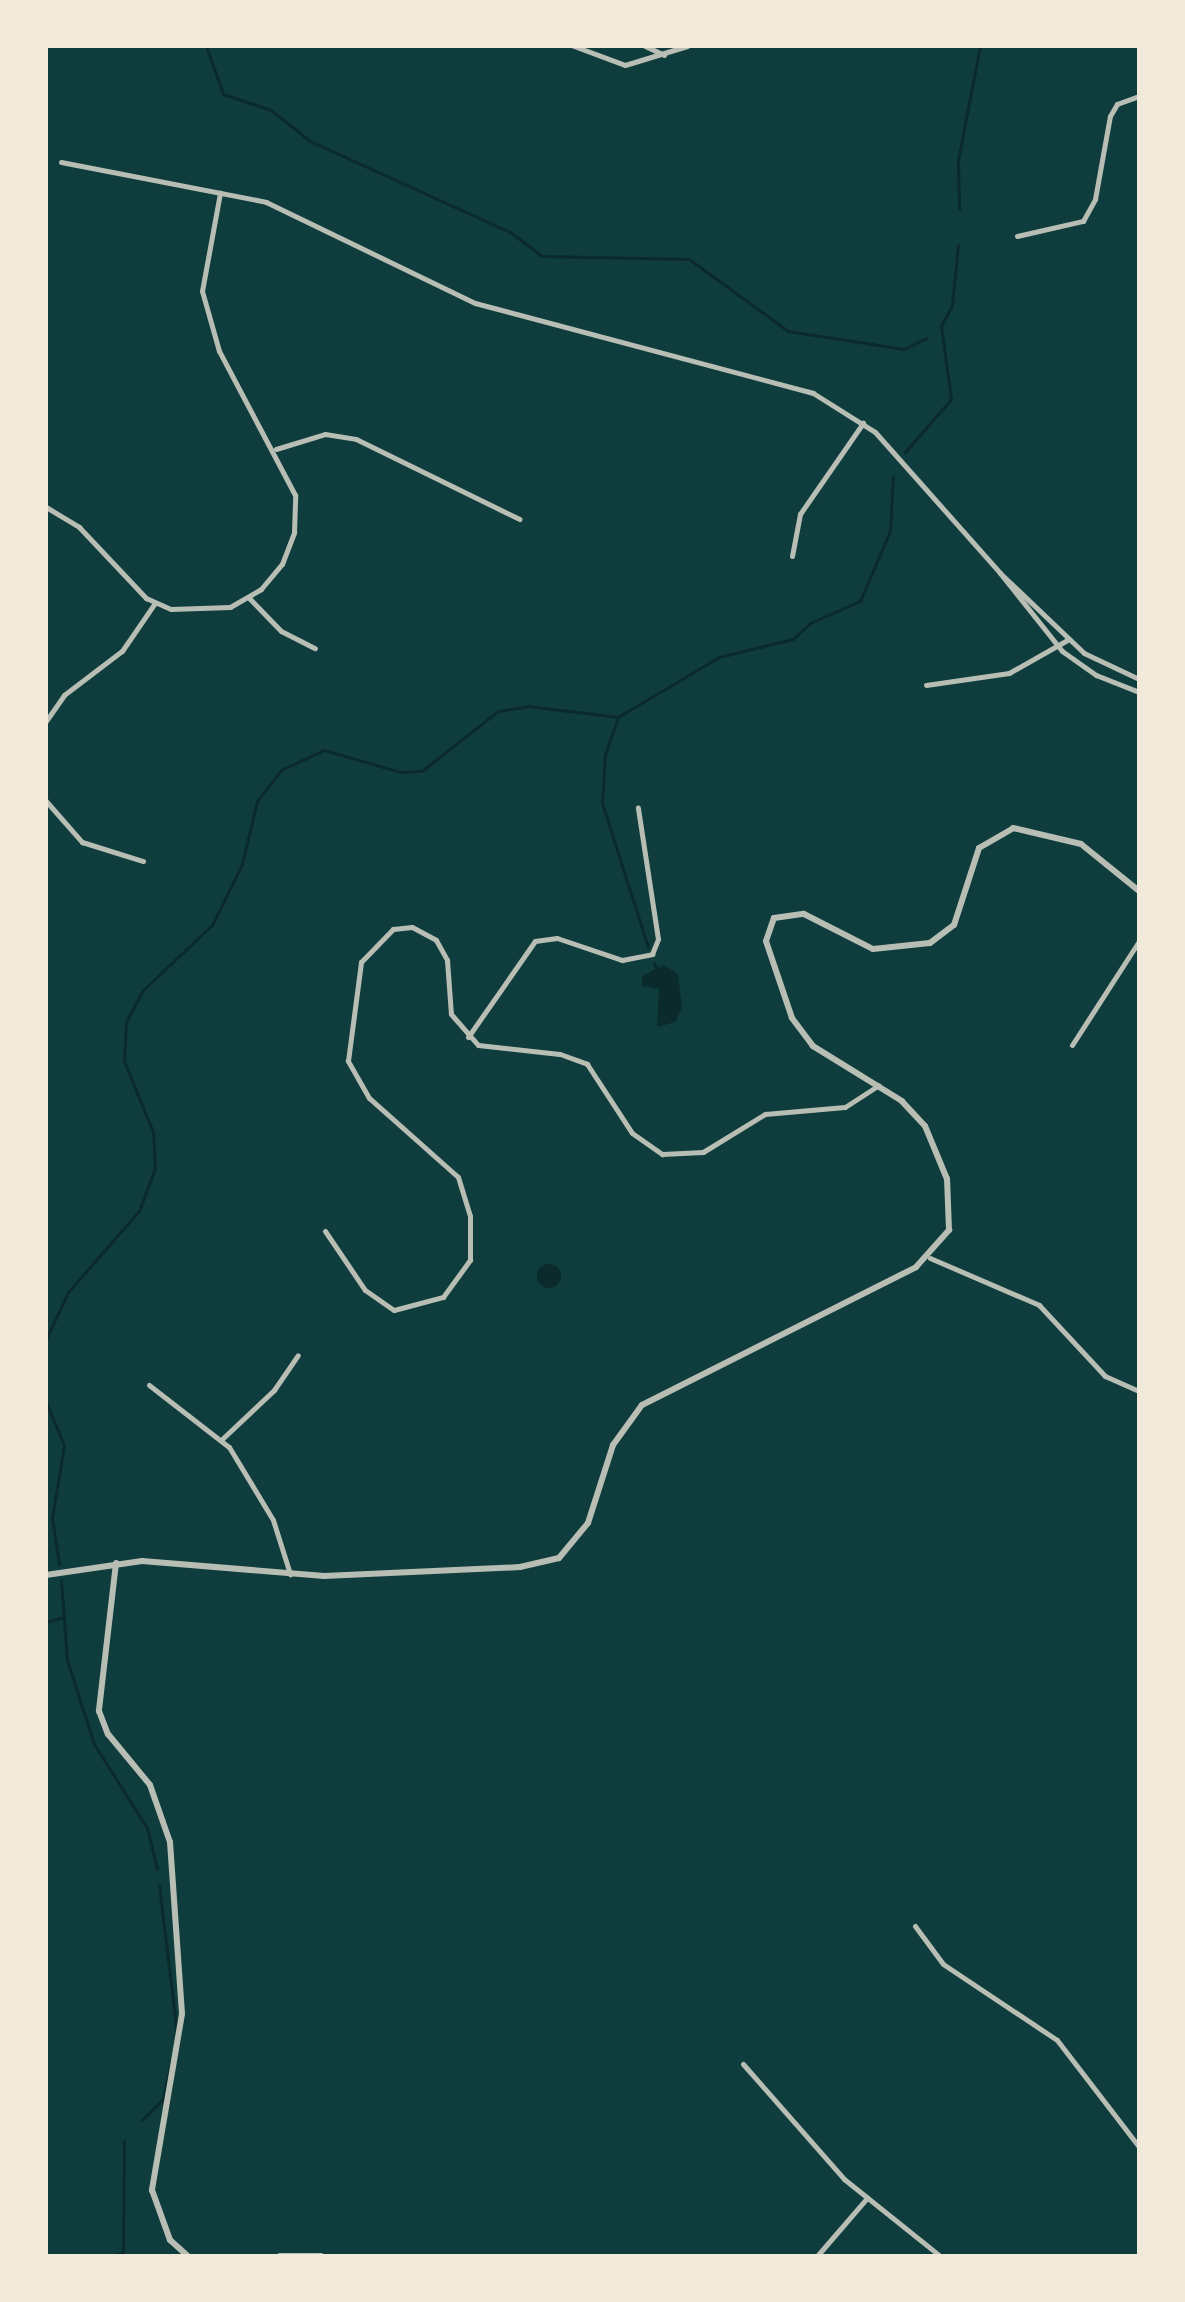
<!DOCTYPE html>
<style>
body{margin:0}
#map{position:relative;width:1185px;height:2302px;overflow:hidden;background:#0f3d3e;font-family:Ubuntu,sans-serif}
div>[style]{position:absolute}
.water>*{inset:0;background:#0a2a2b}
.round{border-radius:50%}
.stream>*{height:3px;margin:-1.5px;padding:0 1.5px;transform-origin:1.5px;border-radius:1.5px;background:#0a2a2b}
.minor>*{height:5px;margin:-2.5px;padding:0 2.5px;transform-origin:2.5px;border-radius:2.5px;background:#b8beb3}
.tertiary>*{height:6px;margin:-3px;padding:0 3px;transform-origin:3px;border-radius:3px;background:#b8beb3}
span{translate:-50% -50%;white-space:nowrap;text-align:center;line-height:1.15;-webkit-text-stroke:8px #f1e9da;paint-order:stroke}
.frame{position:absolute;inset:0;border:48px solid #f1e9da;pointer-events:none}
</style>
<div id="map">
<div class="water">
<div style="clip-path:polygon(664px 965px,678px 974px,682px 1009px,675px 1022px,657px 1027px,659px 989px,642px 986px,642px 976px)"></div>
<div class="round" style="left:537px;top:1264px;width:24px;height:24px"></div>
</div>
<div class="stream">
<div style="left:206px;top:46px;width:51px;rotate:70.5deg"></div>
<div style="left:223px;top:94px;width:51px;rotate:18.4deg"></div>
<div style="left:271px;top:110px;width:50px;rotate:38.5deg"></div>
<div style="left:310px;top:141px;width:220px;rotate:24.5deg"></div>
<div style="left:510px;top:232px;width:40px;rotate:37deg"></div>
<div style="left:542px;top:256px;width:147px;rotate:1.2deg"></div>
<div style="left:689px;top:259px;width:122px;rotate:36deg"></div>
<div style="left:788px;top:331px;width:117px;rotate:8.8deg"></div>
<div style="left:904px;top:349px;width:25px;rotate:-26deg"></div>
<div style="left:959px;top:209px;width:49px;rotate:-91.2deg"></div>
<div style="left:958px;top:160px;width:116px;rotate:-79.1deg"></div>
<div style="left:905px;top:452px;width:70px;rotate:-49deg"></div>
<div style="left:951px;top:399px;width:74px;rotate:-97.8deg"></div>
<div style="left:941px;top:326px;width:24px;rotate:-62deg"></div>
<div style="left:952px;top:305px;width:60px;rotate:-84.3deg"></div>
<div style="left:618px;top:717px;width:39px;rotate:109deg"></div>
<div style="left:605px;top:754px;width:49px;rotate:93.5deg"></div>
<div style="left:602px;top:803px;width:151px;rotate:72.3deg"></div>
<div style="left:654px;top:963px;width:9px;rotate:69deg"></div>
<div style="left:46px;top:1339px;width:52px;rotate:-64.9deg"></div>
<div style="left:68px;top:1292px;width:108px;rotate:-48.8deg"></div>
<div style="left:139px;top:1211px;width:46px;rotate:-69.6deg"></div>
<div style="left:155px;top:1168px;width:36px;rotate:-93deg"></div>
<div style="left:153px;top:1132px;width:77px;rotate:-112.2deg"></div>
<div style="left:124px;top:1061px;width:39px;rotate:-87deg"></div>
<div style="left:126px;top:1022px;width:36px;rotate:-62deg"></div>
<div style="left:143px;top:990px;width:95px;rotate:-43.3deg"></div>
<div style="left:212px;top:925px;width:68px;rotate:-63.8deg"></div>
<div style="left:242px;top:864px;width:65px;rotate:-76.6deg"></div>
<div style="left:257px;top:801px;width:39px;rotate:-52deg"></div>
<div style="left:281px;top:770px;width:47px;rotate:-24.9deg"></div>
<div style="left:324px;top:750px;width:79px;rotate:16.1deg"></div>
<div style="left:400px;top:772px;width:22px;rotate:-3deg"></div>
<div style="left:422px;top:771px;width:97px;rotate:-38.3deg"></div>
<div style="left:498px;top:711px;width:30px;rotate:-9deg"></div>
<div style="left:528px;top:706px;width:91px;rotate:7deg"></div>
<div style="left:618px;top:717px;width:117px;rotate:-30.7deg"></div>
<div style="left:719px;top:657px;width:76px;rotate:-13.7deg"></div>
<div style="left:793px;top:639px;width:23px;rotate:-43deg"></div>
<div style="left:810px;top:623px;width:55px;rotate:-23.7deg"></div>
<div style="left:860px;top:601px;width:76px;rotate:-66.8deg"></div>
<div style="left:890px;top:531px;width:55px;rotate:-86.9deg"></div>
<div style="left:46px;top:1402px;width:47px;rotate:67.3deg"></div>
<div style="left:64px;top:1445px;width:74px;rotate:99.3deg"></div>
<div style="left:52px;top:1518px;width:47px;rotate:81.3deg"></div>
<div style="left:61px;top:1580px;width:80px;rotate:85.7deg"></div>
<div style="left:67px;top:1660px;width:88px;rotate:72.2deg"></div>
<div style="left:94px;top:1744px;width:99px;rotate:57.8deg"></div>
<div style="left:147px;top:1828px;width:42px;rotate:76.3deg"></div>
<div style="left:46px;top:1622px;width:19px;rotate:-16deg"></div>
<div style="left:159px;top:1885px;width:150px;rotate:83.1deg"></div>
<div style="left:142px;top:2120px;width:30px;rotate:-45deg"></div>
<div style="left:163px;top:2099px;width:39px;rotate:-78deg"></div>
<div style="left:109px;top:2256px;width:14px;rotate:-12deg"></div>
<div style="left:123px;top:2253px;width:112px;rotate:-89.5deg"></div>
</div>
<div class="minor">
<div style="left:574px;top:46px;width:54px;rotate:20.4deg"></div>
<div style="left:625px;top:65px;width:65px;rotate:-17deg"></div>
<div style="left:645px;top:46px;width:21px;rotate:25deg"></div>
<div style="left:61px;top:162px;width:209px;rotate:11deg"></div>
<div style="left:266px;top:202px;width:232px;rotate:25.8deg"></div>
<div style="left:475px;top:303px;width:350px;rotate:14.9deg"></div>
<div style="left:813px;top:393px;width:73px;rotate:32.2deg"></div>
<div style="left:875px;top:432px;width:188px;rotate:48.4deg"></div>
<div style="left:1017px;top:236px;width:68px;rotate:-12.8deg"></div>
<div style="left:1083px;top:221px;width:25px;rotate:-61deg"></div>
<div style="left:1095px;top:199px;width:84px;rotate:-79.8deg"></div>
<div style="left:1110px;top:116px;width:14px;rotate:-60deg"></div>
<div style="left:1117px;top:104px;width:23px;rotate:-20deg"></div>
<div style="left:276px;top:449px;width:51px;rotate:-17deg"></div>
<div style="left:325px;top:434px;width:31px;rotate:9deg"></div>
<div style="left:356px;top:439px;width:182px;rotate:26.1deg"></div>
<div style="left:46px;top:507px;width:39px;rotate:31deg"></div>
<div style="left:79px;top:527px;width:98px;rotate:46.7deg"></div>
<div style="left:146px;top:598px;width:27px;rotate:24deg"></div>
<div style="left:171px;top:609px;width:59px;rotate:-1.9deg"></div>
<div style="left:230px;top:607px;width:36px;rotate:-30deg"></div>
<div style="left:261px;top:589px;width:33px;rotate:-50deg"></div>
<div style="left:282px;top:564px;width:34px;rotate:-69deg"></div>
<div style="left:294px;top:532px;width:37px;rotate:-88deg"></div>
<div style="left:295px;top:495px;width:163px;rotate:-117.8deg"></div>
<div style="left:219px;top:351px;width:62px;rotate:-105.8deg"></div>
<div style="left:202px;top:291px;width:100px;rotate:-79.6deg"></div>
<div style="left:792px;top:556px;width:43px;rotate:-79.2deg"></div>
<div style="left:800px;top:514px;width:111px;rotate:-55.3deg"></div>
<div style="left:249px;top:598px;width:46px;rotate:45.9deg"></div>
<div style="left:281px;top:631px;width:38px;rotate:27deg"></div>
<div style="left:1139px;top:679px;width:61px;rotate:-154.7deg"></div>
<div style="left:1084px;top:653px;width:116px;rotate:-136.4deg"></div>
<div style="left:1000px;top:573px;width:100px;rotate:51.5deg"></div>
<div style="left:1062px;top:651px;width:42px;rotate:35.2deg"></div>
<div style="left:1096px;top:675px;width:46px;rotate:21.6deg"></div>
<div style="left:926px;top:685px;width:84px;rotate:-8.2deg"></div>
<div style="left:1009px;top:673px;width:69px;rotate:-29.5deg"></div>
<div style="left:46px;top:721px;width:32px;rotate:-55deg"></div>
<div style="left:64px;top:695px;width:73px;rotate:-37.2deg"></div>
<div style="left:122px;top:651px;width:58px;rotate:-55.5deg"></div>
<div style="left:46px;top:801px;width:55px;rotate:48.7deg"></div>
<div style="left:82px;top:842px;width:64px;rotate:17.3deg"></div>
<div style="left:468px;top:1037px;width:117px;rotate:-55.1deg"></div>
<div style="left:535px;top:941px;width:22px;rotate:-8deg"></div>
<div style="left:557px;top:938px;width:69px;rotate:18.7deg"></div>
<div style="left:622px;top:960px;width:31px;rotate:-11deg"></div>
<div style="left:652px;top:954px;width:16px;rotate:-68deg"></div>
<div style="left:658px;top:939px;width:133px;rotate:-98.7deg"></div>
<div style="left:1072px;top:1045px;width:124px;rotate:-57.2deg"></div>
<div style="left:325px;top:1231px;width:71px;rotate:55.9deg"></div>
<div style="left:365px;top:1290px;width:35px;rotate:35deg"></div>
<div style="left:394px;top:1310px;width:51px;rotate:-14.9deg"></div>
<div style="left:443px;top:1297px;width:46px;rotate:-53.9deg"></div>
<div style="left:470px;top:1260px;width:44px;rotate:-90deg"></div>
<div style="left:470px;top:1216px;width:41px;rotate:-107.1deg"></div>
<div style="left:458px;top:1177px;width:119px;rotate:-138.4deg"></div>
<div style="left:369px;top:1098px;width:43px;rotate:-119.6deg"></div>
<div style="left:348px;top:1061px;width:100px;rotate:-82.5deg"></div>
<div style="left:361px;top:962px;width:46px;rotate:-45.9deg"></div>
<div style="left:393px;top:929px;width:19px;rotate:-6deg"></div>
<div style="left:412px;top:927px;width:27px;rotate:28deg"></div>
<div style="left:436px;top:940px;width:23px;rotate:61deg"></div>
<div style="left:447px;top:960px;width:54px;rotate:85.8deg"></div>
<div style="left:451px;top:1014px;width:41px;rotate:48.9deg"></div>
<div style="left:478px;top:1045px;width:82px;rotate:6.3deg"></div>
<div style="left:560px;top:1054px;width:29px;rotate:20deg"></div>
<div style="left:587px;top:1064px;width:82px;rotate:56.9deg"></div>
<div style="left:632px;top:1133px;width:37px;rotate:35deg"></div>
<div style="left:662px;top:1154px;width:41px;rotate:-2.8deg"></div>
<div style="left:703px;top:1152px;width:73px;rotate:-31.5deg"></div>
<div style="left:765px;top:1114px;width:80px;rotate:-5deg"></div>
<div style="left:845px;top:1107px;width:40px;rotate:-32.9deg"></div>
<div style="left:930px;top:1258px;width:119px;rotate:23.3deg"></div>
<div style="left:1039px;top:1305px;width:97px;rotate:47.1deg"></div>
<div style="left:1105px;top:1376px;width:37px;rotate:24deg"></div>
<div style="left:149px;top:1385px;width:101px;rotate:37.8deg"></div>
<div style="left:229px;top:1447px;width:85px;rotate:58.9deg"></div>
<div style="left:273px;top:1520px;width:57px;rotate:72.5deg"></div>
<div style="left:221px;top:1440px;width:73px;rotate:-43.3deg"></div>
<div style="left:274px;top:1390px;width:42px;rotate:-55.6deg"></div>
<div style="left:915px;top:1926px;width:47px;rotate:53.6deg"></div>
<div style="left:943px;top:1964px;width:137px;rotate:33.7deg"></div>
<div style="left:1057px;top:2040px;width:135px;rotate:52.5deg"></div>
<div style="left:743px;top:2064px;width:153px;rotate:48.7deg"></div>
<div style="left:844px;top:2179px;width:123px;rotate:38.7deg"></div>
<div style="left:817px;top:2256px;width:77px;rotate:-49.2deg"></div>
</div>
<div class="tertiary">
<div style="left:116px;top:1563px;width:149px;rotate:96.6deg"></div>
<div style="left:99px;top:1711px;width:25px;rotate:69deg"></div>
<div style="left:108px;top:1734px;width:66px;rotate:50.5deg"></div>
<div style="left:150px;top:1785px;width:60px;rotate:70.7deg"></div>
<div style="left:170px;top:1842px;width:172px;rotate:86deg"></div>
<div style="left:182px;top:2014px;width:179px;rotate:99.7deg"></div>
<div style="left:152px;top:2190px;width:53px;rotate:70.2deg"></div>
<div style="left:170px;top:2240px;width:24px;rotate:42deg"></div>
<div style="left:46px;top:1575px;width:97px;rotate:-8.3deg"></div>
<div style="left:142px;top:1561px;width:183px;rotate:4.7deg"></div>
<div style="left:324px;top:1576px;width:196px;rotate:-2.6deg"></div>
<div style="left:520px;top:1567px;width:40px;rotate:-13deg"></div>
<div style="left:559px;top:1558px;width:45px;rotate:-50.4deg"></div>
<div style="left:588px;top:1523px;width:82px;rotate:-72.2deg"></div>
<div style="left:613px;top:1445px;width:49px;rotate:-54.1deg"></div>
<div style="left:642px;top:1405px;width:307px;rotate:-26.7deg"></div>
<div style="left:916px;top:1267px;width:50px;rotate:-48.3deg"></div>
<div style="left:949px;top:1230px;width:51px;rotate:-92.2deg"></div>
<div style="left:947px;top:1179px;width:57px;rotate:-112.5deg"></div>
<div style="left:925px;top:1126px;width:34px;rotate:-133deg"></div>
<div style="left:902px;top:1101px;width:105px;rotate:-148.3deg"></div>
<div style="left:813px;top:1046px;width:35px;rotate:-127deg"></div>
<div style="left:792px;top:1018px;width:81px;rotate:-108.7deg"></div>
<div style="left:766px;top:941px;width:24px;rotate:-71deg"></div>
<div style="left:774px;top:918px;width:30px;rotate:-8deg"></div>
<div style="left:804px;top:914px;width:77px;rotate:26.9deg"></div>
<div style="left:873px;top:949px;width:57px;rotate:-6deg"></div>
<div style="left:930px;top:943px;width:30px;rotate:-37deg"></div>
<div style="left:954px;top:925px;width:81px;rotate:-72deg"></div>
<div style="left:979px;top:848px;width:39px;rotate:-30deg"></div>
<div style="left:1013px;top:828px;width:70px;rotate:13.2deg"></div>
<div style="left:1081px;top:844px;width:75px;rotate:39deg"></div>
<div style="left:280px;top:2256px;width:41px"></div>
</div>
<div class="frame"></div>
</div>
